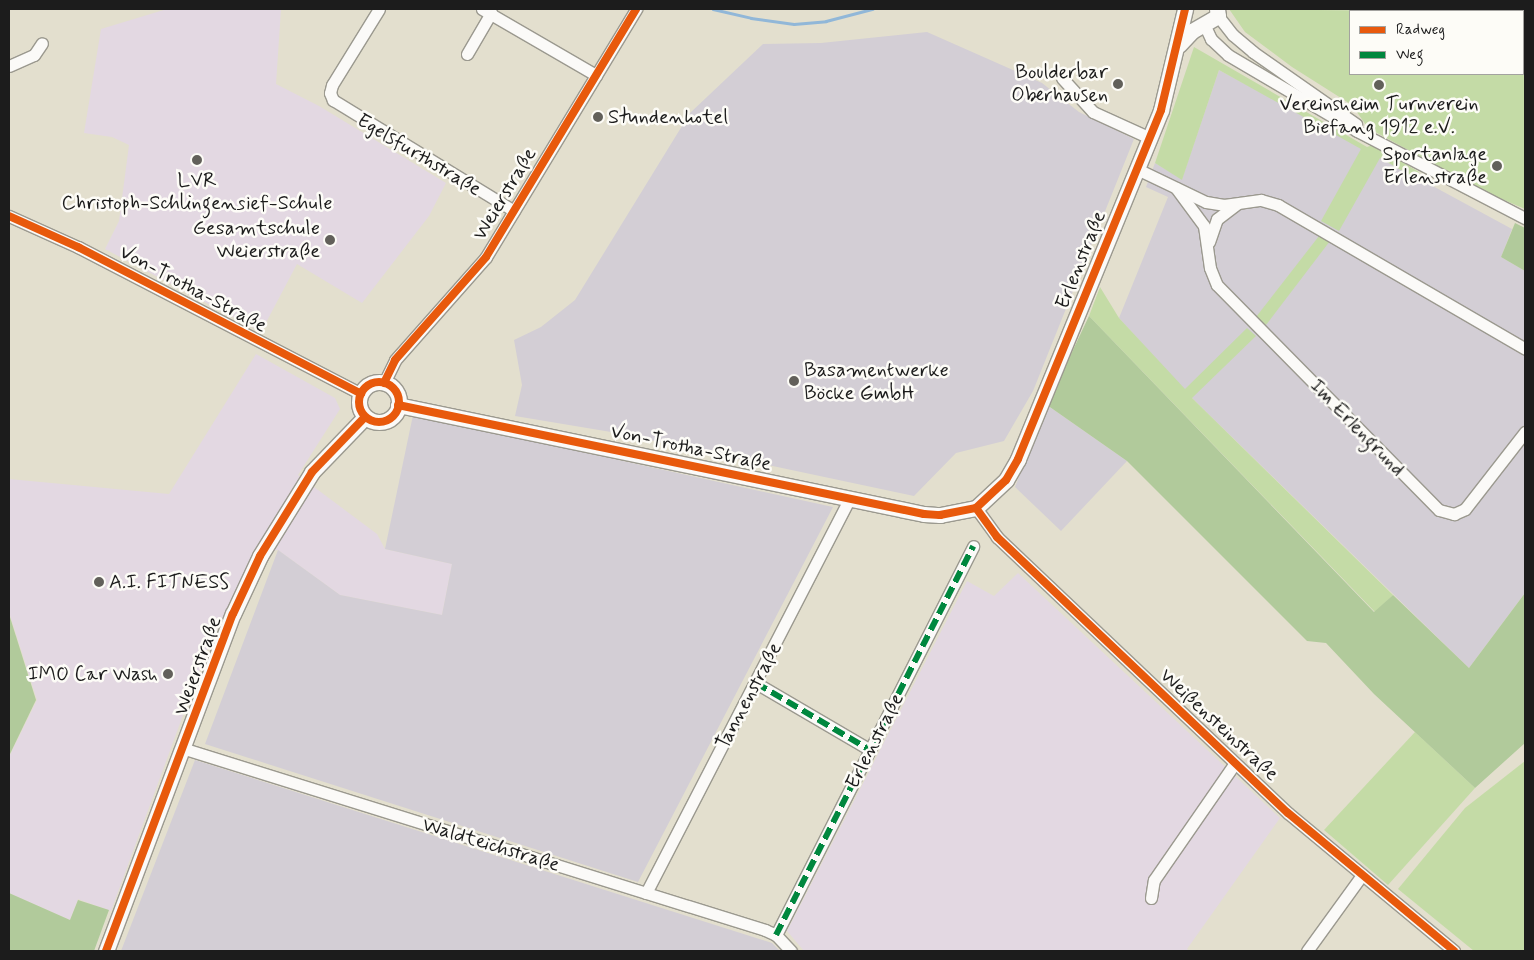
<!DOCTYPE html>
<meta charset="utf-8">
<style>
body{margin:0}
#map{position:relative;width:1534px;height:960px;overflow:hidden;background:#e3dfce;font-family:Mynerve,sans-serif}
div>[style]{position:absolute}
.built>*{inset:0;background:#e3d8e2}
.industrial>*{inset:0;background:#d3ced5}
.green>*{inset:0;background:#c4dba6}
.forest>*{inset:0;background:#b1ca9b}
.stream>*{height:2.5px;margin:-1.25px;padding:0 1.25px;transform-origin:1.25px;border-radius:1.25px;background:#91b7d8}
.roads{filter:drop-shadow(1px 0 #9b998f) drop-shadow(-1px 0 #9b998f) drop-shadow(0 1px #9b998f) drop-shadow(0 -1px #9b998f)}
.minor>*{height:11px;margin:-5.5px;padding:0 5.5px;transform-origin:5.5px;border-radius:5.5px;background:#fbfaf8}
.major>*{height:15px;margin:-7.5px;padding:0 7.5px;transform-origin:7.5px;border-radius:7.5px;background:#fbfaf8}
.major>.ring{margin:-7.5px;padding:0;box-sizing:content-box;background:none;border:15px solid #fbfaf8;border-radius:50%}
.quiet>*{height:6px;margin-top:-3px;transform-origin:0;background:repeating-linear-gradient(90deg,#00873e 0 12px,transparent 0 18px)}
.cycleway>*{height:8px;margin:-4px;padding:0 4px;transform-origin:4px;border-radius:4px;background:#e8590c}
.cycleway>.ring{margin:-4px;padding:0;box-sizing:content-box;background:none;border:8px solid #e8590c;border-radius:50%}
.dots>*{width:14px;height:14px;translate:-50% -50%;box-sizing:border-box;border:2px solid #fdfcf7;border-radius:50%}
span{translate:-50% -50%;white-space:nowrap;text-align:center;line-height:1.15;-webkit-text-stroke:5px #fdfcf7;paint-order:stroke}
.poi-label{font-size:20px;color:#1c1c1c}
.right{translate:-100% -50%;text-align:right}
.left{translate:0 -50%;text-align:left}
.street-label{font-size:20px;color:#1c1c1c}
.frame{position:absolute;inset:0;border:10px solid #1c1c1c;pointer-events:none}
.legend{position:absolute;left:1349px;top:10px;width:175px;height:65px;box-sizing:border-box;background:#fdfcf7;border:1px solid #a3a29f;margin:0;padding:6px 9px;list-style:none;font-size:15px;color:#1c1c1c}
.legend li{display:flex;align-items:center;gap:10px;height:25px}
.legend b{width:25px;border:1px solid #a3a29f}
</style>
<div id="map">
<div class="built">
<div style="clip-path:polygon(167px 9px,281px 9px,276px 84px,319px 106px,446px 183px,429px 216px,362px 303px,297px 264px,261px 332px,105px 249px,119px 221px,129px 145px,112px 137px,84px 133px,101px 29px)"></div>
<div style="clip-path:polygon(256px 354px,335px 398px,340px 409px,298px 475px,377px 534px,385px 549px,452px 564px,442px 615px,340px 595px,278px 550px,255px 553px,207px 650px,111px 911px,78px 899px,70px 920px,9px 893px,9px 757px,37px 700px,9px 612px,9px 479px,169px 494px)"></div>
<div style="clip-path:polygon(1018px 573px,1280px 818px,1187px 949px,1190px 951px,804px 951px,787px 931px,967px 581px,994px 596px)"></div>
</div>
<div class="industrial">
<div style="clip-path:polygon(927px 32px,1042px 83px,1079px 112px,1134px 139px,1033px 391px,1004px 441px,956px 453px,914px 496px,617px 433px,515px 416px,522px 385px,514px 340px,541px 327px,575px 300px,690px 113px,763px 44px,821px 43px)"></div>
<div style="clip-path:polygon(1219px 70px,1512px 229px,1501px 257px,1525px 271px,1525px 593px,1469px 668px,1192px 398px,1119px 318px,1168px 197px,1146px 187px,1155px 163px,1182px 179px)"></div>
<div style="clip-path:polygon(1047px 405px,1127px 461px,1061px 531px,1015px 487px)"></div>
<div style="clip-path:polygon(413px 415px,833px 507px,638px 882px,205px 744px,278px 550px,340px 595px,442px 615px,452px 564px,385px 549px)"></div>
<div style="clip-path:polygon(195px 760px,772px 943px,780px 951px,121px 951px)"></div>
</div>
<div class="green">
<div style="clip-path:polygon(1229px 9px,1417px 11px,1350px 11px,1350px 74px,1523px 74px,1525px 21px,1525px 209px,1483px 191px,1368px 128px,1352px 105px,1292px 67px,1245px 32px)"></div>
<div style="clip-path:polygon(1194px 47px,1367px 147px,1373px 145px,1419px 172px,1415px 178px,1380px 158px,1339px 231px,1321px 221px,1361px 149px,1219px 70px,1182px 180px,1155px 163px)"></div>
<div style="clip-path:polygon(1319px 236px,1330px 241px,1266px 325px,1256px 317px)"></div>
<div style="clip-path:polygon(1100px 287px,1119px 318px,1185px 389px,1247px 328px,1256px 336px,1192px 398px,1393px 595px,1375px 612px,1089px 316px)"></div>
<div style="clip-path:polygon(1415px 732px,1475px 788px,1388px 885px,1324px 830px)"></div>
<div style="clip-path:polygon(1525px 761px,1525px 951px,1474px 951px,1398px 889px,1465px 808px)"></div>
</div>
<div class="forest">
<div style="clip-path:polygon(1515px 223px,1525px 228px,1525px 271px,1501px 257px)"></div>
<div style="clip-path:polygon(1089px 316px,1374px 612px,1393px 595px,1469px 668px,1525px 593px,1525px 743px,1475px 788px,1374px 694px,1326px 643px,1307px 641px,1127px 461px,1047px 405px)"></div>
<div style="clip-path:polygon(9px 614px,36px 700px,9px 756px)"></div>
<div style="clip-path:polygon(9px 893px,70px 920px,78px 900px,109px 910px,94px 951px,9px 951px)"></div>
</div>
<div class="stream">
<div style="left:713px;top:9px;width:39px;rotate:13deg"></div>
<div style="left:751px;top:18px;width:43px;rotate:7.9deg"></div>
<div style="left:794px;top:24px;width:32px;rotate:-5deg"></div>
<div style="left:826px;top:21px;width:48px;rotate:-14.6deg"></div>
</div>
<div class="roads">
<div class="minor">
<div style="left:379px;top:9px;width:89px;rotate:121.7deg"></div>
<div style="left:332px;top:85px;width:8px;rotate:104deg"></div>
<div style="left:330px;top:93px;width:8px;rotate:67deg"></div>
<div style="left:333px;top:100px;width:212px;rotate:31.5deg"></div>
<div style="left:482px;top:9px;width:132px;rotate:30.1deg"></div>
<div style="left:1218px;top:16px;width:24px;rotate:52deg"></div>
<div style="left:1233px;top:35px;width:26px;rotate:40deg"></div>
<div style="left:1253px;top:52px;width:126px;rotate:35deg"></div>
<div style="left:1204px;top:24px;width:17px;rotate:65deg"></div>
<div style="left:1211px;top:39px;width:23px;rotate:43deg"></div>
<div style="left:1228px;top:55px;width:150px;rotate:30.5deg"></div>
<div style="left:1357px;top:131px;width:189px;rotate:27.4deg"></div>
<div style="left:467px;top:54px;width:48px;rotate:-59.7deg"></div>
<div style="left:9px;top:66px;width:27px;rotate:-24deg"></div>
<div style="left:34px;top:55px;width:14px;rotate:-56deg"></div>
<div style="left:1062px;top:78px;width:46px;rotate:47.6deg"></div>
<div style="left:1093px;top:112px;width:63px;rotate:24.5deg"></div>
<div style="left:1137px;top:169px;width:76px;rotate:25.6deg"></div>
<div style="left:1206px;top:202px;width:18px;rotate:9deg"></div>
<div style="left:1224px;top:205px;width:37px;rotate:-8deg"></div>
<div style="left:1261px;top:200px;width:18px;rotate:16deg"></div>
<div style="left:1278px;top:205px;width:286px;rotate:30.2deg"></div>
<div style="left:1176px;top:188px;width:47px;rotate:53.6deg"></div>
<div style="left:1204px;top:226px;width:42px;rotate:81.9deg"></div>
<div style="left:1210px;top:268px;width:18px;rotate:68deg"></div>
<div style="left:1217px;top:285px;width:316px;rotate:45.4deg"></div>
<div style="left:1439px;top:510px;width:16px;rotate:15deg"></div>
<div style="left:1454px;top:514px;width:12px;rotate:-24deg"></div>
<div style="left:1465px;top:509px;width:98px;rotate:-52.1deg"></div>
<div style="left:9px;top:216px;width:76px;rotate:24.2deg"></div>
<div style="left:78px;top:247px;width:319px;rotate:27.4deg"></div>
<div style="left:1209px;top:242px;width:24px;rotate:-71deg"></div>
<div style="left:1217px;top:219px;width:25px;rotate:-37deg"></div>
<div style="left:384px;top:383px;width:25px;rotate:-64deg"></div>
<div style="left:395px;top:360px;width:137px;rotate:-48.5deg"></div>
<div style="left:486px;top:257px;width:290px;rotate:-58.8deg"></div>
<div style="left:976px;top:508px;width:36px;rotate:54deg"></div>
<div style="left:997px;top:537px;width:401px;rotate:43.5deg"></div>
<div style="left:1288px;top:813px;width:216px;rotate:39.7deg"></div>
<div style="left:756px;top:683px;width:132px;rotate:30.4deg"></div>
<div style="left:185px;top:749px;width:608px;rotate:17.33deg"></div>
<div style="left:765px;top:930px;width:12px;rotate:24deg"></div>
<div style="left:776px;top:935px;width:22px;rotate:47deg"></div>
<div style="left:646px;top:893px;width:445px;rotate:-62.7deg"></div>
<div style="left:1151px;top:898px;width:18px;rotate:-81deg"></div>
<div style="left:1154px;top:880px;width:142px;rotate:-55.3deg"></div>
<div style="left:776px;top:935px;width:436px;rotate:-63.1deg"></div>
<div style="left:1307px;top:951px;width:94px;rotate:-54.1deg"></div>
</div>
<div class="major">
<div style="left:1179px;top:45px;width:19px;rotate:-47deg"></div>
<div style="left:1192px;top:31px;width:30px;rotate:-30deg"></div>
<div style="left:1218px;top:16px;width:7px;rotate:-98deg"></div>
<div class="ring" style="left:359px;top:382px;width:25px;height:25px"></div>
<div style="left:398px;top:405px;width:537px;rotate:11.71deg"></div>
<div style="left:924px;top:514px;width:16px;rotate:4deg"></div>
<div style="left:940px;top:515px;width:37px;rotate:-11deg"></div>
<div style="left:976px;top:508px;width:41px;rotate:-43deg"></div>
<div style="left:1006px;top:480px;width:24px;rotate:-60deg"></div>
<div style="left:1018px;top:459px;width:377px;rotate:-67.7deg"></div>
<div style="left:1161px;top:110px;width:104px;rotate:-76.6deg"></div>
<div style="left:106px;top:951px;width:360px;rotate:-69.4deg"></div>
<div style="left:233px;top:614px;width:64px;rotate:-65deg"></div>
<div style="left:260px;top:556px;width:99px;rotate:-58.2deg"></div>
<div style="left:312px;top:472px;width:76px;rotate:-46.1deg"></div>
</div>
</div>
<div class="quiet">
<div style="left:756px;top:683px;width:132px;rotate:30.4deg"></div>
<div style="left:776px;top:935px;width:436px;rotate:-63.1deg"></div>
</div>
<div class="cycleway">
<div style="left:9px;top:216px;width:76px;rotate:24.2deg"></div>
<div style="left:78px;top:247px;width:319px;rotate:27.4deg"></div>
<div class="ring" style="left:359px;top:382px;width:32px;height:32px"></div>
<div style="left:384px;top:383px;width:25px;rotate:-64deg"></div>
<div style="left:395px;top:360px;width:137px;rotate:-48.5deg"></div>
<div style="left:486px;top:257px;width:290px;rotate:-58.8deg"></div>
<div style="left:398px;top:405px;width:537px;rotate:11.71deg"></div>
<div style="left:924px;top:514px;width:16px;rotate:4deg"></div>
<div style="left:940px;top:515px;width:37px;rotate:-11deg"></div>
<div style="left:976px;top:508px;width:36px;rotate:54deg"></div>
<div style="left:997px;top:537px;width:401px;rotate:43.5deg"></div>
<div style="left:1288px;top:813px;width:216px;rotate:39.7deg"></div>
<div style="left:976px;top:508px;width:41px;rotate:-43deg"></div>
<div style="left:1006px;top:480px;width:24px;rotate:-60deg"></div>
<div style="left:1018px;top:459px;width:377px;rotate:-67.7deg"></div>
<div style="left:1161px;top:110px;width:104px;rotate:-76.6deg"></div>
<div style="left:106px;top:951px;width:360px;rotate:-69.4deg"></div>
<div style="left:233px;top:614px;width:64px;rotate:-65deg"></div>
<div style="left:260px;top:556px;width:99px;rotate:-58.2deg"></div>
<div style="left:312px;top:472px;width:76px;rotate:-46.1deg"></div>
</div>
<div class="dots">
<div style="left:1118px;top:84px;background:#62605a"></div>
<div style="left:1379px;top:85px;background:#62605a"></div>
<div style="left:598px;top:117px;background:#62605a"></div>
<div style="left:197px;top:160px;background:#62605a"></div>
<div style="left:1497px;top:166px;background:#62605a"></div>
<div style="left:330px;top:240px;background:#62605a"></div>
<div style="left:794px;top:381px;background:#62605a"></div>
<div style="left:99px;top:582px;background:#62605a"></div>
<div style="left:168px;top:674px;background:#62605a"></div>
</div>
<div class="poi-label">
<span class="right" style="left:1108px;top:84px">Boulderbar<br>Oberhausen</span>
<span style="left:1379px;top:116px">Vereinsheim Turnverein<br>Biefang 1912 e.V.</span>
<span class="left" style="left:608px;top:117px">Stundenhotel</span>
<span class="right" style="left:1487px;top:166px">Sportanlage<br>Erlenstraße</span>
<span style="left:197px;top:192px">LVR<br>Christoph-Schlingensief-Schule</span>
<span class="right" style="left:320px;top:240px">Gesamtschule<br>Weierstraße</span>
<span class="left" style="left:804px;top:382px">Basamentwerke<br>Böcke GmbH</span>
<span class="left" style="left:109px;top:582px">A.I. FITNESS</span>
<span class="right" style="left:158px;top:674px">IMO Car Wash</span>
</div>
<div class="street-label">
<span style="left:419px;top:155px;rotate:31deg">Egelsfurthstraße</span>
<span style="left:505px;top:194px;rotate:-59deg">Weierstraße</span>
<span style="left:1081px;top:260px;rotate:-68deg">Erlenstraße</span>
<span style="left:193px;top:289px;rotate:28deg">Von-Trotha-Straße</span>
<span style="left:1357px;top:428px;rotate:46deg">Im Erlengrund</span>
<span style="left:691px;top:448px;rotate:12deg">Von-Trotha-Straße</span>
<span style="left:198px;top:666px;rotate:-70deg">Weierstraße</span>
<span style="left:749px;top:696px;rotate:-62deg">Tannenstraße</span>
<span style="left:1219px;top:725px;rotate:43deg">Weißensteinstraße</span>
<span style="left:875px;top:741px;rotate:-63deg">Erlenstraße</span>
<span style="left:491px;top:845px;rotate:17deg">Waldteichstraße</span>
</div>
<div class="frame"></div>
<ul class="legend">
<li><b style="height:6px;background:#e8590c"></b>Radweg</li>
<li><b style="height:6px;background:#00873e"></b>Weg</li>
</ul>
</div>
